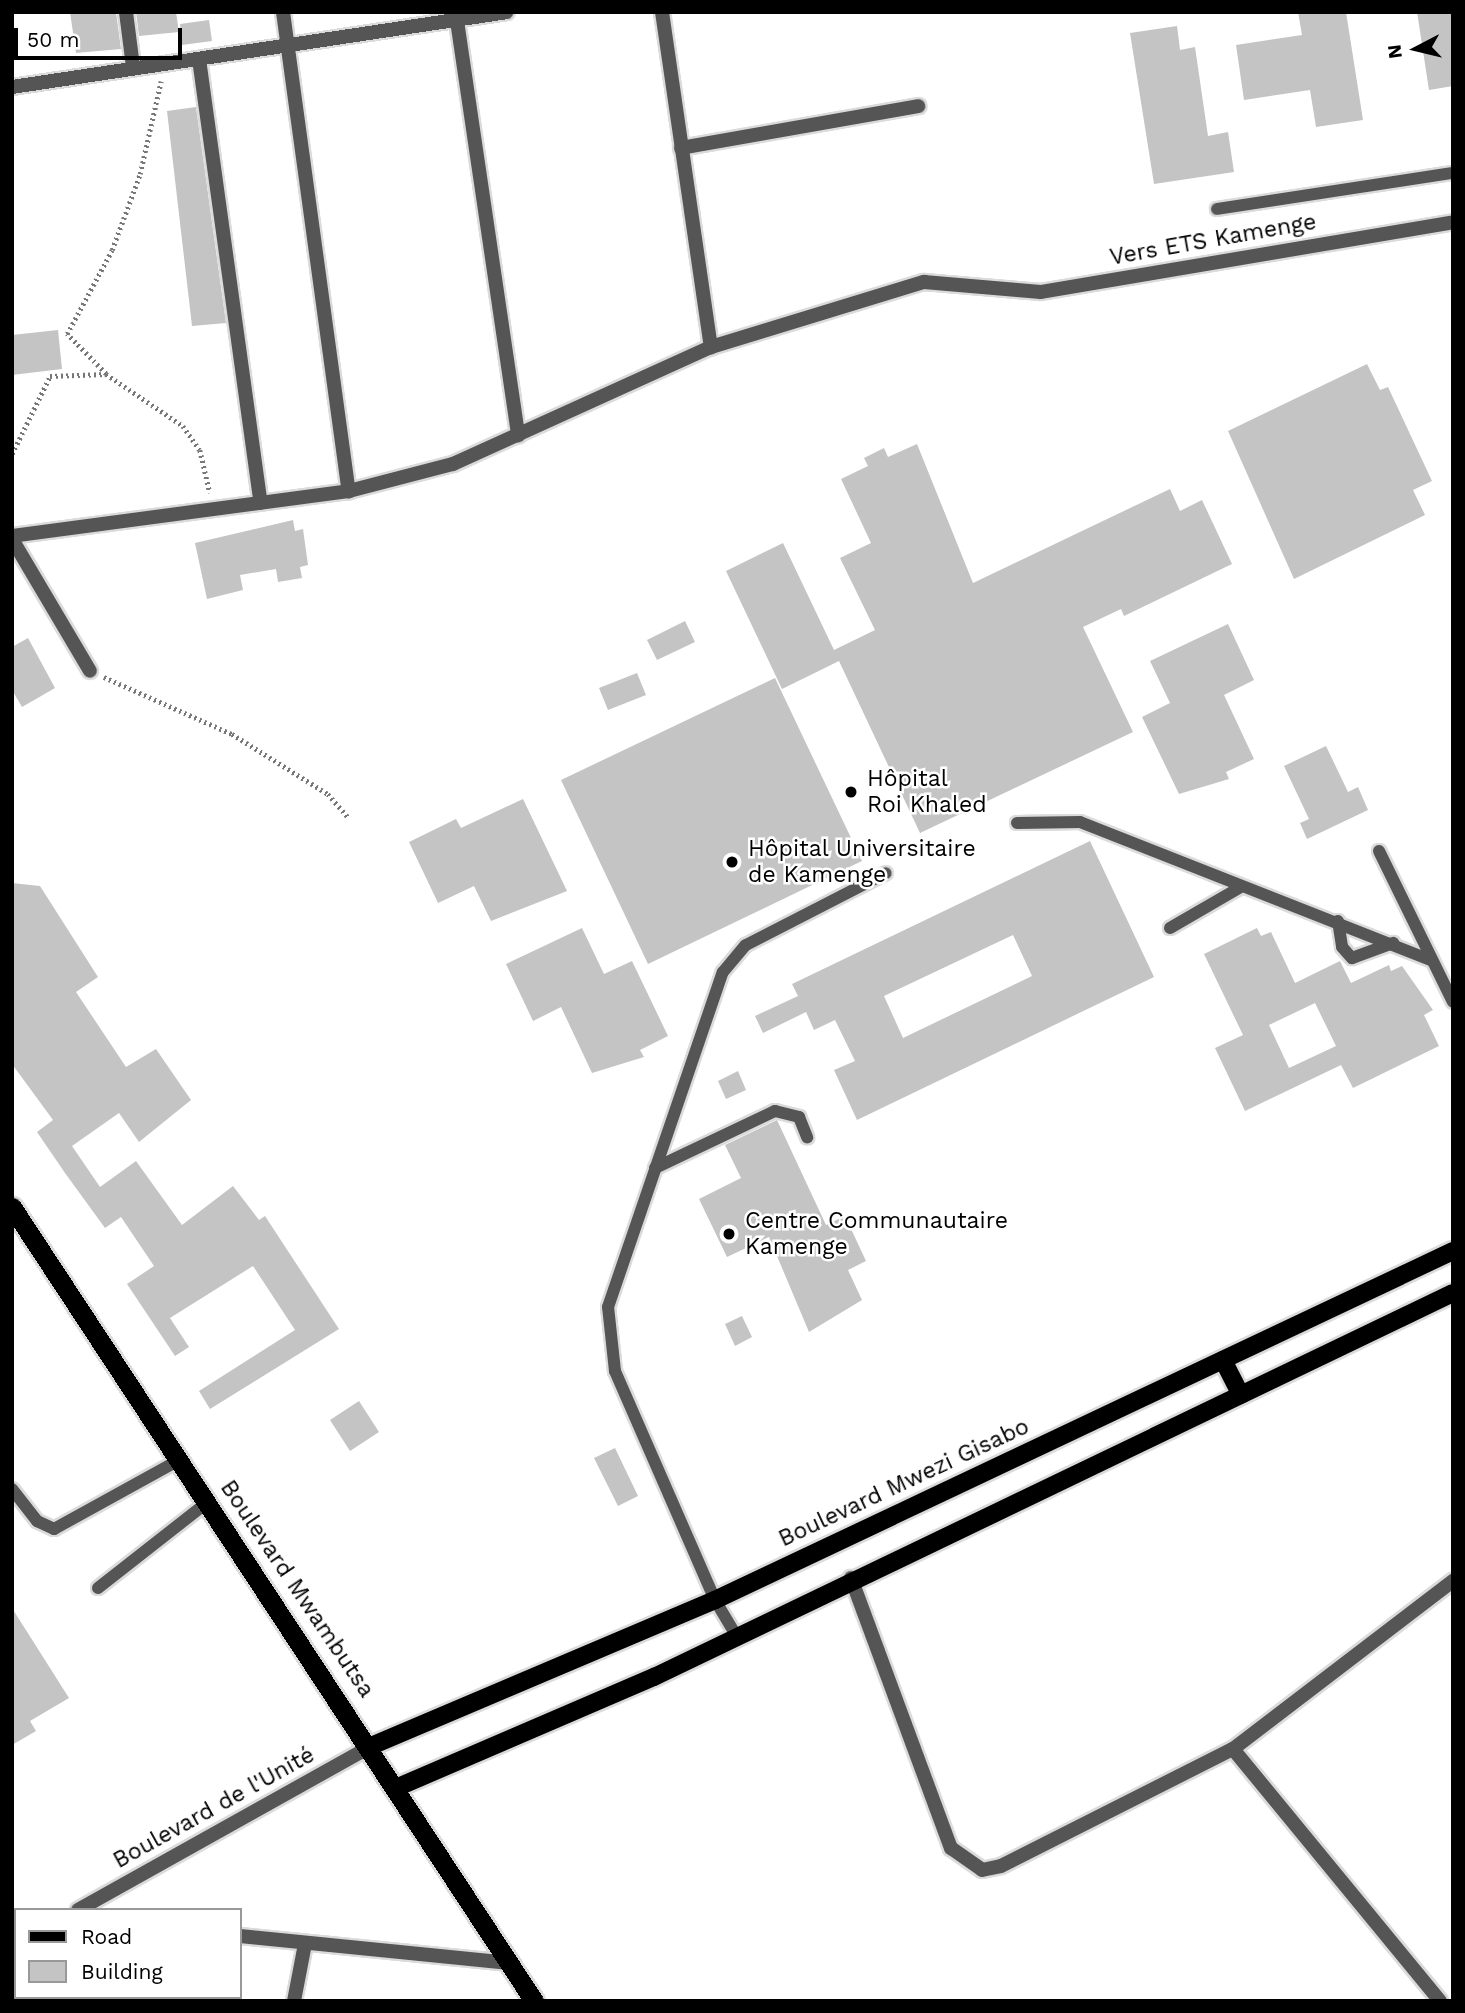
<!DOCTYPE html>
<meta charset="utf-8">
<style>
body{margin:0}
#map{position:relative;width:1465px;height:2013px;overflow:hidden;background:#fff;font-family:"Work Sans",sans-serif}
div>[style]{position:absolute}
.building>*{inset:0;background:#c4c4c4}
.path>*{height:4.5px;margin-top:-2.25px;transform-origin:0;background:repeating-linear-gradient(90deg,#777 0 2px,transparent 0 5.5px)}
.roads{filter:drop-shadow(2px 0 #dbdbdb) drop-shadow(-2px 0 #dbdbdb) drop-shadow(0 2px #dbdbdb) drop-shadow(0 -2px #dbdbdb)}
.service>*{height:12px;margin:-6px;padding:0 6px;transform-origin:6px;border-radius:6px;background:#555}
.minor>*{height:14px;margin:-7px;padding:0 7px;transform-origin:7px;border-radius:7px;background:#555}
.tertiary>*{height:14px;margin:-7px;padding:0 7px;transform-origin:7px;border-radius:7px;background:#555}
.primary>*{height:18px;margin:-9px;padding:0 9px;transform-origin:9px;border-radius:9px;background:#000}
.trunk>*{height:19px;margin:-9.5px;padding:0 9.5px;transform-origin:9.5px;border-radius:9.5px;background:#000}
.dots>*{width:19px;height:19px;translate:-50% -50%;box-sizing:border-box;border:4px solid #fff;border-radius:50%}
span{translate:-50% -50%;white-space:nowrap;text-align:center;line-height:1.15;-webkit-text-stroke:5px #fff;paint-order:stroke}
.street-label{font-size:23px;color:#000}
.poi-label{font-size:23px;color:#000}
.left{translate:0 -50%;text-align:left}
.frame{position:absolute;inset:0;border:14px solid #000;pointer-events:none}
.legend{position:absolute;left:14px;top:1908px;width:228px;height:91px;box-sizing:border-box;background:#fff;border:2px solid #999;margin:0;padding:9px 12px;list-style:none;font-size:21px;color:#000}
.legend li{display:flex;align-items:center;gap:14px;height:35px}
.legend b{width:35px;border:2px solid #999}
.north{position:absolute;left:1381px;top:14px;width:70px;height:70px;-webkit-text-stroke:5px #fff;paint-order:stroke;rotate:263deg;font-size:19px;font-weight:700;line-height:28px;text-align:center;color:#000}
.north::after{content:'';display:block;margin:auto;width:24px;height:32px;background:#000;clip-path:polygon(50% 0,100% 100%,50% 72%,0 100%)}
.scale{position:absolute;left:14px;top:28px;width:168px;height:32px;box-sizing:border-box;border:4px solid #000;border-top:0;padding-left:9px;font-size:21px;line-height:24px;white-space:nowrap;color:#000;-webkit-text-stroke:5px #fff;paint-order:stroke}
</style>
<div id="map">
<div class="building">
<div style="clip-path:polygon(70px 12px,116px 12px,121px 49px,76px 53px)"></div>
<div style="clip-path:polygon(136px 12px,176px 12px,179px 32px,139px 36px)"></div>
<div style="clip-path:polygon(1298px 12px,1346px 12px,1363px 120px,1316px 127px,1310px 90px,1244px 100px,1236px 45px,1302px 35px)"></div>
<div style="clip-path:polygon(1417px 12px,1453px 12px,1453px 86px,1429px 90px)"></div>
<div style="clip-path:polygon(209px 20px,212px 41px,182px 45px,180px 24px)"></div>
<div style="clip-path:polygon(1177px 26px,1180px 50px,1195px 47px,1208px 136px,1228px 132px,1234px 172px,1154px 184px,1130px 33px)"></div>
<div style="clip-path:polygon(196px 107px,226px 323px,192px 326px,167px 111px)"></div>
<div style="clip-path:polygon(58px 330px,62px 369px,12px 375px,12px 335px)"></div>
<div style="clip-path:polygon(1367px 364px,1380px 390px,1388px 387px,1432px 481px,1413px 490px,1425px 515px,1294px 579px,1228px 431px)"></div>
<div style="clip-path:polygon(917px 444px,973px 583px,1170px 489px,1180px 511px,1202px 500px,1232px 564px,1124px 616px,1121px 609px,1083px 627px,1133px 732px,920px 833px,839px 661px,782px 689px,726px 571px,783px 543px,834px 650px,875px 630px,840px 558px,871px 543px,841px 479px,868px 466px,864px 458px,884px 448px,888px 457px)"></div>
<div style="clip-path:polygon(293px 520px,295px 531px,303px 529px,308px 565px,300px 567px,302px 578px,278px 582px,276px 569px,240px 575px,243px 590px,207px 599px,195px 543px)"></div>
<div style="clip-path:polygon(685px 621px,695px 642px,657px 660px,647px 640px)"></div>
<div style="clip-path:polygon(1228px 624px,1254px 680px,1224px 695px,1254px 759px,1226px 772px,1229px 779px,1179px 794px,1142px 717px,1170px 703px,1150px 661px)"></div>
<div style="clip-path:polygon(28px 638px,55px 688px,22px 707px,12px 690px,12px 647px)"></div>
<div style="clip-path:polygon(637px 673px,646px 695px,608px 710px,599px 688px)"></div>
<div style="clip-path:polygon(775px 678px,862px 861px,648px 964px,561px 780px)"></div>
<div style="clip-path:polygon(1326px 746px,1348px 792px,1358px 787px,1368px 810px,1307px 839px,1300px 823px,1309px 819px,1284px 766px)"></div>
<div style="clip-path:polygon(523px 799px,567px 891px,491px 921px,474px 886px,438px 903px,409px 842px,456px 819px,461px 828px)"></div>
<div style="clip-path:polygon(evenodd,1090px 841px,1154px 977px,857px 1120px,834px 1070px,855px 1061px,835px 1020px,814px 1030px,806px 1012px,763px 1033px,755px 1016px,798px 996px,792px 984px,1090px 841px,1013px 935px,1032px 976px,903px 1038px,884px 996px,1013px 935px)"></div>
<div style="clip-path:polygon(12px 883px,40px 886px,98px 977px,76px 992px,126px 1067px,156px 1049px,191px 1100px,139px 1142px,119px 1113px,72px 1146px,100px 1187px,136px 1161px,182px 1225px,233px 1186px,259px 1220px,265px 1216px,339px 1329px,210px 1409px,199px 1391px,295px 1330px,253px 1266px,170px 1318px,189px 1347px,175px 1356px,127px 1284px,154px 1266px,121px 1217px,105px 1228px,65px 1173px,37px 1132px,53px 1120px,12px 1064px)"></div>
<div style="clip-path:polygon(582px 928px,604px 974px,632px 961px,668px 1036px,640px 1050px,644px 1057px,592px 1073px,561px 1007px,533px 1021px,506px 964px)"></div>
<div style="clip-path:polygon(evenodd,1257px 928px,1261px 936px,1271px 932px,1295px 983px,1340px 961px,1351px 983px,1389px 965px,1391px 971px,1402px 966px,1433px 1010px,1424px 1015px,1439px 1046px,1353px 1088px,1341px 1065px,1245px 1111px,1215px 1048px,1243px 1035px,1204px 954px,1257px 928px,1315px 1003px,1336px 1046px,1289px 1068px,1269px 1025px,1315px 1003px)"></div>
<div style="clip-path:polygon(738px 1071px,746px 1090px,726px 1099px,718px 1081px)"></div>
<div style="clip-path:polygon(777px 1120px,826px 1225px,845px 1216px,866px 1261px,848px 1270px,862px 1300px,809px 1332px,769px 1237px,727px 1257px,699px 1199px,741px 1178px,725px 1145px)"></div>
<div style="clip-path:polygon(742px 1316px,752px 1337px,735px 1346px,725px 1324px)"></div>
<div style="clip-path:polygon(359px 1401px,379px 1432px,350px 1451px,330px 1420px)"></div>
<div style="clip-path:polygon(615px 1448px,638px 1496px,618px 1506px,594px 1458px)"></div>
<div style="clip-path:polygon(12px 1608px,69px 1698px,30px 1721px,36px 1731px,12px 1745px)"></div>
</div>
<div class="path">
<div style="left:106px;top:374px;width:56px;rotate:-134.3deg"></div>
<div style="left:67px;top:334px;width:95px;rotate:-61.8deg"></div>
<div style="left:112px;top:250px;width:81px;rotate:-69.8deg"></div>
<div style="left:140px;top:174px;width:95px;rotate:-77.3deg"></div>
<div style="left:12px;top:454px;width:87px;rotate:-64deg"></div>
<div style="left:50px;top:376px;width:56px;rotate:-2deg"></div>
<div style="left:106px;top:374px;width:93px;rotate:34deg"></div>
<div style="left:183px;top:426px;width:29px;rotate:55deg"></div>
<div style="left:200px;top:450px;width:44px;rotate:76.9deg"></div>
<div style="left:104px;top:677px;width:140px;rotate:24deg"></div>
<div style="left:232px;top:734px;width:113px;rotate:32deg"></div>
<div style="left:328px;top:794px;width:30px;rotate:49deg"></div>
</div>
<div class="roads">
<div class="service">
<div style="left:1217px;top:209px;width:239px;rotate:-8.7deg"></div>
<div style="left:1017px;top:823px;width:63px;rotate:-0.9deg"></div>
<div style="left:1080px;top:822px;width:378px;rotate:21.5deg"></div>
<div style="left:1379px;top:851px;width:168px;rotate:63.9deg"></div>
<div style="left:1338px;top:921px;width:26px;rotate:81deg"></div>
<div style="left:1342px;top:947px;width:15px;rotate:48deg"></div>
<div style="left:1352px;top:958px;width:44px;rotate:-20.1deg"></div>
<div style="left:1170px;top:928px;width:80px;rotate:-30.1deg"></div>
<div style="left:655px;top:1168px;width:133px;rotate:-25.4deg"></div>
<div style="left:775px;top:1111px;width:25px;rotate:14deg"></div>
<div style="left:799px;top:1117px;width:22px;rotate:68deg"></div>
<div style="left:12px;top:1489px;width:41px;rotate:52deg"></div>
<div style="left:37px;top:1521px;width:19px;rotate:25deg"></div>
<div style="left:54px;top:1529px;width:145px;rotate:-28.9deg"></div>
<div style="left:98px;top:1588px;width:141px;rotate:-38.1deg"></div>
<div style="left:737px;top:1637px;width:43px;rotate:-120.7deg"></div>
<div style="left:715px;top:1600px;width:250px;rotate:-113.6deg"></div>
<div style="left:615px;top:1371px;width:64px;rotate:-96.2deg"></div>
<div style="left:608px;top:1307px;width:354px;rotate:-71.1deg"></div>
<div style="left:723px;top:972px;width:35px;rotate:-50deg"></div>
<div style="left:746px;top:945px;width:157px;rotate:-27.2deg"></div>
</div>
<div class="minor">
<div style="left:126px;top:12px;width:55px;rotate:82.7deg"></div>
<div style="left:283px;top:12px;width:484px;rotate:82.2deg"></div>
<div style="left:662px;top:12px;width:339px;rotate:81.7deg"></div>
<div style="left:456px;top:14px;width:426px;rotate:81.6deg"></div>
<div style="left:199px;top:59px;width:448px;rotate:82.1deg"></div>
<div style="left:12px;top:87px;width:500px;rotate:-8.6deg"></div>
<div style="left:681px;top:148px;width:241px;rotate:-10deg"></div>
<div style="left:12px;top:536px;width:340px;rotate:-7.6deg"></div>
<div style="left:349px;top:491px;width:107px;rotate:-14.6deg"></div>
<div style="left:453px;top:464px;width:283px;rotate:-24.4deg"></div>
<div style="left:711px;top:347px;width:223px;rotate:-17deg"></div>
<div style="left:924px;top:282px;width:117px;rotate:4.9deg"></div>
<div style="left:1041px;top:292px;width:418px;rotate:-9.6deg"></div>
<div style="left:12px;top:539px;width:153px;rotate:59.4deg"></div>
<div style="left:851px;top:1578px;width:288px;rotate:69.7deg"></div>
<div style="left:951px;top:1848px;width:38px;rotate:35deg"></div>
<div style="left:982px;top:1870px;width:19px;rotate:-12deg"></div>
<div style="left:1001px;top:1866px;width:260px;rotate:-26.8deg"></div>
<div style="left:1233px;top:1749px;width:277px;rotate:-37.4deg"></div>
<div style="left:1233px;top:1749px;width:326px;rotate:50.6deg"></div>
<div style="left:294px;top:2001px;width:58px;rotate:-79.1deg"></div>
</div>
<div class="tertiary">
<div style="left:78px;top:1910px;width:336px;rotate:-29.2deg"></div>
<div style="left:12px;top:1919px;width:4px;rotate:-14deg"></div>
<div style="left:240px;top:1936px;width:271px;rotate:5.7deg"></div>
</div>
<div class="primary">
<div style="left:1223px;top:1360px;width:39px;rotate:63deg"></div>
<div style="left:371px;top:1746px;width:374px;rotate:-23deg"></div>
<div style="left:715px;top:1600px;width:816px;rotate:-25.31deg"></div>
<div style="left:398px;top:1787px;width:279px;rotate:-23.3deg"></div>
<div style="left:654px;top:1677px;width:886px;rotate:-25.67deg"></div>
</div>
<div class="trunk">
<div style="left:12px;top:1207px;width:950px;rotate:56.68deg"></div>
</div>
</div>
<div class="dots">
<div style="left:851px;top:792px;background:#000"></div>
<div style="left:732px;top:862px;background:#000"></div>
<div style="left:729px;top:1234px;background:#000"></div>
</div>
<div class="street-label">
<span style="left:1213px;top:240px;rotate:-10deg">Vers ETS Kamenge</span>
<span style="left:904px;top:1483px;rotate:-25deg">Boulevard Mwezi Gisabo</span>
<span style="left:297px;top:1589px;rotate:56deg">Boulevard Mwambutsa</span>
<span style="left:214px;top:1808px;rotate:-29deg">Boulevard de l'Unité</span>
</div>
<div class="poi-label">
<span class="left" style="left:867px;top:792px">Hôpital<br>Roi Khaled</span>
<span class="left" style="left:748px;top:862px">Hôpital Universitaire<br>de Kamenge</span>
<span class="left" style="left:745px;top:1234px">Centre Communautaire<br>Kamenge</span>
</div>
<div class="frame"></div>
<ul class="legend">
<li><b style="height:9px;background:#000"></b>Road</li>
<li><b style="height:19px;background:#c4c4c4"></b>Building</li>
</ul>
<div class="north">N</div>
<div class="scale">50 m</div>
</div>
